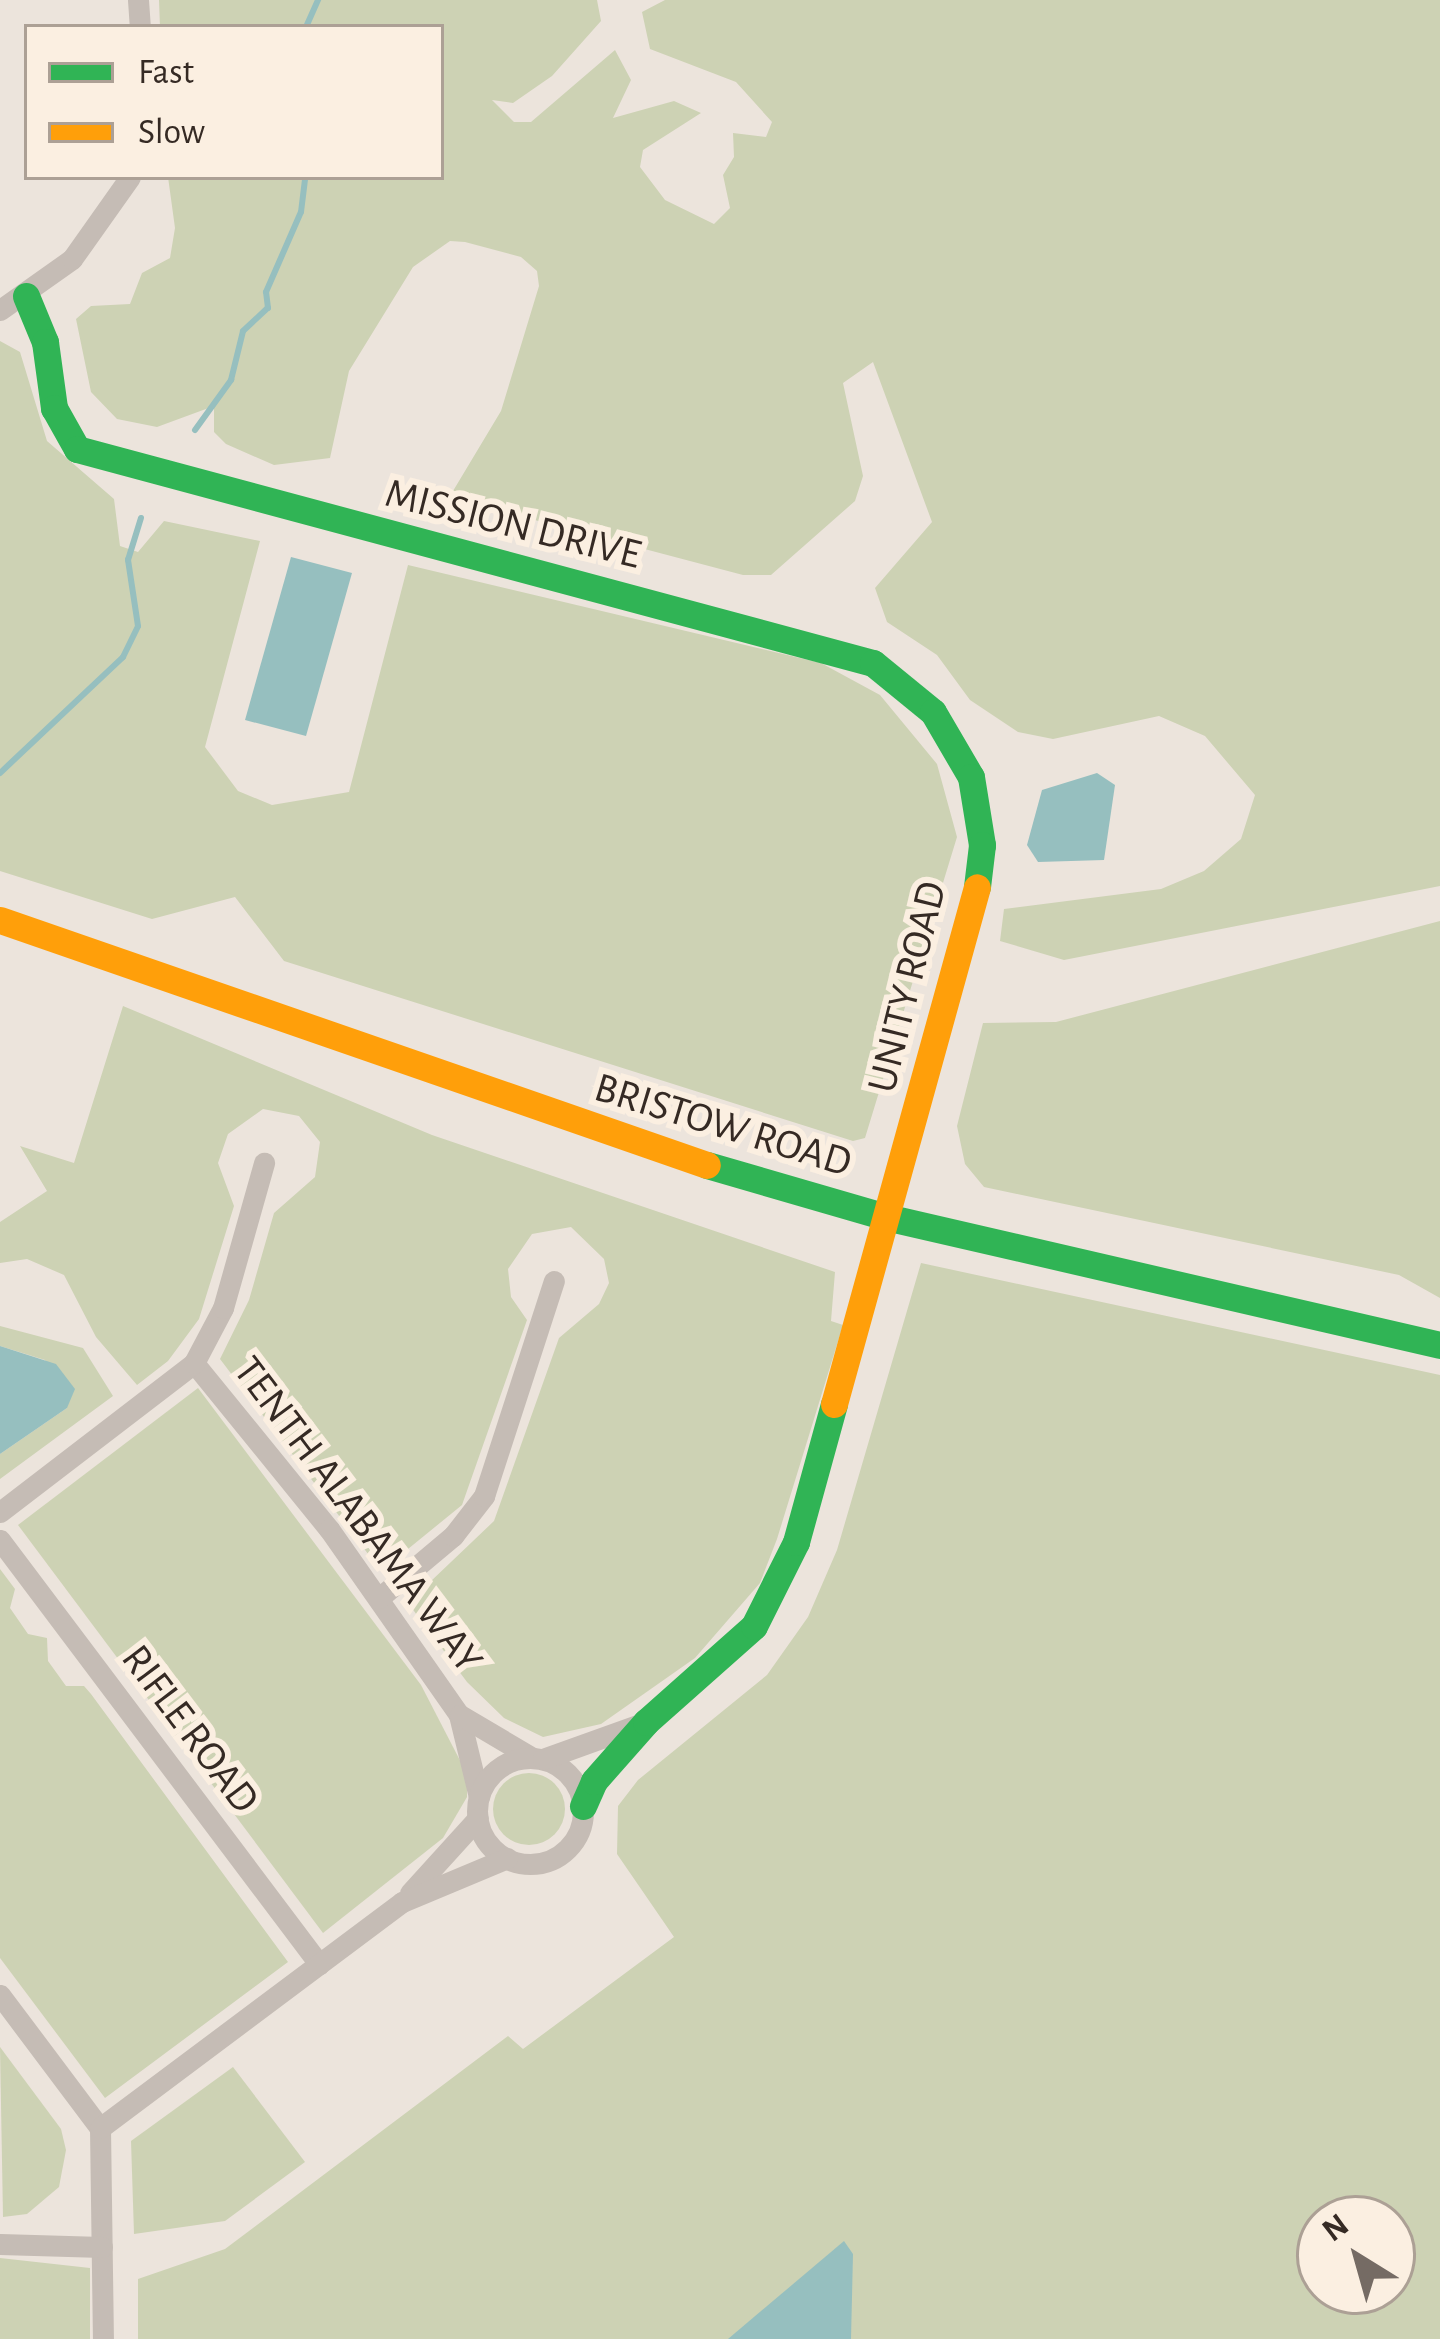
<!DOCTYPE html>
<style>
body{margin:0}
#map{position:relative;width:1440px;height:2339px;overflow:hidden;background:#ece4dc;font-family:"Alegreya Sans",sans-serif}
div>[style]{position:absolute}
.green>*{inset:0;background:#cdd2b4}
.round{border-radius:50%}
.water>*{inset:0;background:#96bfbf}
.stream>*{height:6px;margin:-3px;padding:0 3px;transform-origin:3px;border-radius:3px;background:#96bfbf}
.street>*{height:21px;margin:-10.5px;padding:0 10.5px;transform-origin:10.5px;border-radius:10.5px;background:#c5bcb5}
.street>.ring{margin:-10.5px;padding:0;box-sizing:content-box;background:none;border:21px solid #c5bcb5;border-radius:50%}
.fast>*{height:27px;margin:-13.5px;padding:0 13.5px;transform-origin:13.5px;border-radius:13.5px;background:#30b455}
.slow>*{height:27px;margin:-13.5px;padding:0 13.5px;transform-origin:13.5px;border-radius:13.5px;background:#ff9f0a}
span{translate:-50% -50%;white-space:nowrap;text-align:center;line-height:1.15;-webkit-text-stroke:12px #fbefe1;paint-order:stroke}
.street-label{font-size:42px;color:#352a24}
.legend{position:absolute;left:24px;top:24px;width:420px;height:156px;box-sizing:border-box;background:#fbefe1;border:3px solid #aca095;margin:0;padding:15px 21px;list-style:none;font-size:36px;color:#352a24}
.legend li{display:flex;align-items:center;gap:24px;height:60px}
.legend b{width:60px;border:3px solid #aca095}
.north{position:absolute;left:1296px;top:2195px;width:120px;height:120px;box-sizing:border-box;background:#fbefe1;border:3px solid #aca095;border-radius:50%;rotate:323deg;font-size:33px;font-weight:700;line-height:48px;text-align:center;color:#352a24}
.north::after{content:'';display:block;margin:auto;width:42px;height:54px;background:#756b64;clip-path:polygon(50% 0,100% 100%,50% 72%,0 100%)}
</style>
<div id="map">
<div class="green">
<div style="clip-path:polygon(159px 0,597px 0,601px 21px,552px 76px,513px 103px,492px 100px,514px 122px,531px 122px,615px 50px,631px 80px,613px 118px,674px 101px,701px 113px,643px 150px,640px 167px,665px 200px,714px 224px,730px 208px,723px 175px,734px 157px,733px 133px,766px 137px,772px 122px,736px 82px,650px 49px,642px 12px,665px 0,1440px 0,1440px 886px,1064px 960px,1000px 941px,1004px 909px,1161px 889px,1204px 871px,1241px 839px,1255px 795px,1205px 736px,1159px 716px,1053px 739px,1018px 732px,970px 700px,937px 655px,887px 622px,875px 588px,932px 522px,873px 362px,843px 383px,863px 476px,855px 501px,771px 575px,743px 575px,512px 514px,444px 506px,501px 411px,539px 286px,537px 271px,521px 257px,465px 242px,450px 241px,413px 267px,349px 371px,330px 458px,274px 465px,226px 444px,214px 432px,214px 406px,157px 427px,117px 419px,91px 392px,76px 319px,91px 306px,130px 304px,142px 273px,170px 258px,175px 228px,168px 177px,441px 177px,441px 27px,160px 27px)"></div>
<div style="clip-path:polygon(0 341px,20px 352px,47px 441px,114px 499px,120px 546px,138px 552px,164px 521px,260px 541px,205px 747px,238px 791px,272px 805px,349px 792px,408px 565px,821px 663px,880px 695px,937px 764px,957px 837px,865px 1138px,853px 1141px,284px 961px,235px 897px,152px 919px,0 871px)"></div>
<div style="clip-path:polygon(1440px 921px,1440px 1298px,1399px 1275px,984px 1187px,965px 1164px,957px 1126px,983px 1023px,1056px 1022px)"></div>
<div style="clip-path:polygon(123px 1006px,432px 1135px,835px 1272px,831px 1321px,843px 1325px,777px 1539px,760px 1583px,695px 1658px,601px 1724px,543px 1737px,504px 1718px,467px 1682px,408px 1603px,494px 1521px,559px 1338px,599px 1304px,609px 1283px,604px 1259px,571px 1227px,532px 1234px,508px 1269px,511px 1297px,527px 1320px,462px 1505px,381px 1571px,220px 1359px,249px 1300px,274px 1213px,315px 1177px,320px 1142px,299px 1116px,263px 1109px,228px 1134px,218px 1163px,234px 1206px,199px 1319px,168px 1361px,137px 1385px,96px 1337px,64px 1275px,27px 1259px,0 1263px,0 1222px,47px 1191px,20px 1146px,74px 1163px)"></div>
<div style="clip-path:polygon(evenodd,921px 1263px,1440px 1375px,1440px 2339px,138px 2339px,138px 2279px,225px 2249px,508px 2036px,523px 2049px,674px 1937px,617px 1854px,618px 1806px,638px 1780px,767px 1675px,808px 1617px,837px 1550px,921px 1263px,1320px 2219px,1392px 2219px,1392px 2291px,1320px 2291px,1320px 2219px)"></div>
<div style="clip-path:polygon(0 1326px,83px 1348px,113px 1396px,0 1479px,0 1454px,67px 1408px,45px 1360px,0 1346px)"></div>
<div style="clip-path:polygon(198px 1388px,421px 1685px,467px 1774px,467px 1797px,443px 1838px,323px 1933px,18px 1525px)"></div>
<div style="clip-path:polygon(0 1569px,15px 1589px,10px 1608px,28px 1634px,47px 1638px,48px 1661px,66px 1686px,84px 1686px,91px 1694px,288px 1962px,105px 2098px,0 1958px)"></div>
<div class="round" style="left:493px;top:1773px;width:72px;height:72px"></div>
<div style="clip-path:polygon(0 2047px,61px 2129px,66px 2150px,59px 2187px,27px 2214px,3px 2217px)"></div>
<div style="clip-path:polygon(233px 2067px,305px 2162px,225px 2221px,134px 2234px,131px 2141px)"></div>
<div style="clip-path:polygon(0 2258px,90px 2268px,90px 2339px,0 2339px)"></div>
</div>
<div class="water">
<div style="clip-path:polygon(291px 557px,352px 573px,306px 736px,245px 720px)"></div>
<div style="clip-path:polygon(1097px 773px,1115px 785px,1104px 860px,1038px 862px,1027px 845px,1042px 790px)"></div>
<div style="clip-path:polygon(0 1346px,56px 1364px,75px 1389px,67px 1408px,0 1454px)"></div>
<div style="clip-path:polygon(844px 2241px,853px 2254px,851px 2339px,728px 2339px)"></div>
</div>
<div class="stream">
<div style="left:306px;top:27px;width:30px;rotate:-66deg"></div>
<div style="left:195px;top:430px;width:62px;rotate:-54.2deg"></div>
<div style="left:231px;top:380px;width:50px;rotate:-76.2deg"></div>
<div style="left:243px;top:331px;width:34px;rotate:-43deg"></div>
<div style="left:268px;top:308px;width:16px;rotate:-97deg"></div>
<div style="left:266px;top:292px;width:87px;rotate:-66.4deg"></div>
<div style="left:301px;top:212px;width:35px;rotate:-83deg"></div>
<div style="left:0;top:773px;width:169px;rotate:-43.3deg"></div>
<div style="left:123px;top:657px;width:34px;rotate:-64deg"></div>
<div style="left:138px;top:626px;width:67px;rotate:-98.6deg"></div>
<div style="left:128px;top:560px;width:44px;rotate:-72.8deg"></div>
</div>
<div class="street">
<div style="left:138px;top:0;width:27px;rotate:86deg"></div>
<div style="left:0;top:310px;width:88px;rotate:-35.3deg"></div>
<div style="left:72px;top:259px;width:100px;rotate:-54.7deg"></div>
<div style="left:194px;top:1363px;width:214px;rotate:50.9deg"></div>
<div style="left:329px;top:1529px;width:227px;rotate:55deg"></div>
<div style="left:459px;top:1715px;width:84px;rotate:76.3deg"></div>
<div style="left:0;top:1512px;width:245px;rotate:-37.5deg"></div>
<div style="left:194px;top:1363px;width:62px;rotate:-62.2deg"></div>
<div style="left:223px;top:1308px;width:151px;rotate:-74.2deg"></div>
<div style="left:0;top:1540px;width:531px;rotate:53.04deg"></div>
<div style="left:379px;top:1598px;width:97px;rotate:-40deg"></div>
<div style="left:453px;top:1536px;width:51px;rotate:-52.2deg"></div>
<div style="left:484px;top:1496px;width:226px;rotate:-72deg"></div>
<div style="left:460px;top:1715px;width:82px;rotate:30.6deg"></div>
<div class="ring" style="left:477px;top:1758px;width:85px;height:85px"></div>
<div style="left:543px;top:1759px;width:103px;rotate:-19.8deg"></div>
<div style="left:410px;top:1893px;width:101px;rotate:-47.8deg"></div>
<div style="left:0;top:1995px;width:166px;rotate:53.1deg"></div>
<div style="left:100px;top:2128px;width:211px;rotate:89.2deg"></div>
<div style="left:100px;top:2128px;width:377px;rotate:-36.8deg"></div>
<div style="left:402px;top:1902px;width:114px;rotate:-22.7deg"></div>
<div style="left:0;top:2244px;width:102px;rotate:1.7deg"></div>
</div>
<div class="fast">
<div style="left:26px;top:296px;width:50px;rotate:67.6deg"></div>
<div style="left:45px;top:342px;width:67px;rotate:82.2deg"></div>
<div style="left:54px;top:408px;width:47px;rotate:60.7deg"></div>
<div style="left:77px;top:449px;width:824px;rotate:15.05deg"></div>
<div style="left:873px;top:663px;width:77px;rotate:39.2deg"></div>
<div style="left:933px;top:712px;width:75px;rotate:59.7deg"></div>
<div style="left:971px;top:777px;width:69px;rotate:80.8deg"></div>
<div style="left:982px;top:845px;width:42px;rotate:96.8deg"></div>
<div style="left:707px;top:1165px;width:191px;rotate:16.2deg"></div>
<div style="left:890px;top:1218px;width:564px;rotate:13deg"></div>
<div style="left:583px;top:1806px;width:27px;rotate:-66deg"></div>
<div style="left:594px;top:1781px;width:79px;rotate:-48.6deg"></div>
<div style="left:646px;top:1722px;width:144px;rotate:-41.6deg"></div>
<div style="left:754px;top:1626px;width:94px;rotate:-63.4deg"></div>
<div style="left:796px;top:1542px;width:143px;rotate:-74.6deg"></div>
</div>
<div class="slow">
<div style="left:0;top:920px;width:748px;rotate:19.11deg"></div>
<div style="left:834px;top:1404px;width:536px;rotate:-74.54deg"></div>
</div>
<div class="street-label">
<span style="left:513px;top:524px;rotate:14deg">MISSION DRIVE</span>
<span style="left:907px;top:987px;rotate:-76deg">UNITY ROAD</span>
<span style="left:723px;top:1125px;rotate:17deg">BRISTOW ROAD</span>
<span style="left:358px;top:1515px;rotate:53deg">TENTH ALABAMA WAY</span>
<span style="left:190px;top:1729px;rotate:53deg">RIFLE ROAD</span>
</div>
<ul class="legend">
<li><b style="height:15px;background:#30b455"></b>Fast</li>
<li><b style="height:15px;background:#ff9f0a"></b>Slow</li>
</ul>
<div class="north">N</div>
</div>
